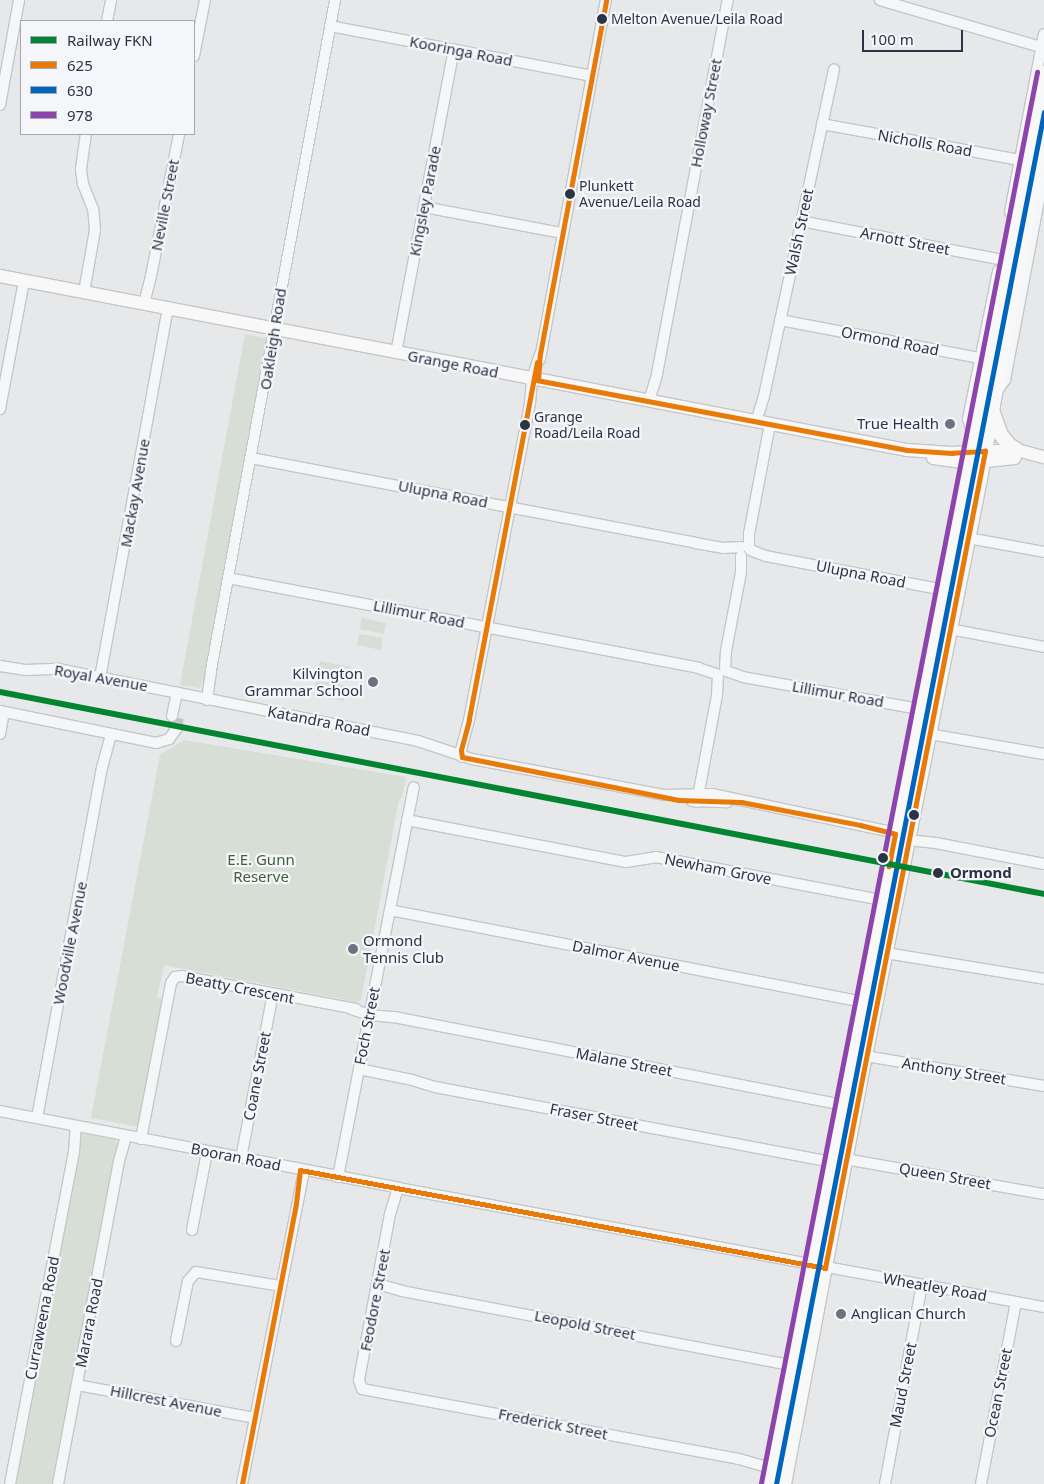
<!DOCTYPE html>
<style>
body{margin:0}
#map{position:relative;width:1044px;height:1484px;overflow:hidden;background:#e6e8ea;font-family:"Noto Sans",sans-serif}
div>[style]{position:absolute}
.green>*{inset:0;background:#d6ded6}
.minor-tunnel>*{height:10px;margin-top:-5px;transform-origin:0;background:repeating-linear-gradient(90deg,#c1c4c9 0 10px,transparent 0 15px)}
.roads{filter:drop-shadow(1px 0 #c4c6c8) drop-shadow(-1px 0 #c4c6c8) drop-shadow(0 1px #c4c6c8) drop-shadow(0 -1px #c4c6c8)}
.minor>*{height:10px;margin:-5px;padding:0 5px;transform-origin:5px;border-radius:5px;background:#f5f6f7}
.major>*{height:12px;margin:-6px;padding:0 6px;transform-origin:6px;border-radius:6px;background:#f8f8f8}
.highway>*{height:14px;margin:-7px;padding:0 7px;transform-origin:7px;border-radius:7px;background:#f8f8f8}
.bus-1>*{height:5px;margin:-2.5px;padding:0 2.5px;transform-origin:2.5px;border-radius:2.5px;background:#ea7a07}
.bus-2>*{height:5px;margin:-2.5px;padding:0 2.5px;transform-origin:2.5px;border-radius:2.5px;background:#0065bd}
.bus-3>*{height:5px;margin:-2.5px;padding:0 2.5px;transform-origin:2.5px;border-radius:2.5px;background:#8e44ad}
.rail-1>*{height:6px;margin:-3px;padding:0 3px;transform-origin:3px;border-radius:3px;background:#028430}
.dots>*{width:14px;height:14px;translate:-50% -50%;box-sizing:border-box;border:2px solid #f4f6f9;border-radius:50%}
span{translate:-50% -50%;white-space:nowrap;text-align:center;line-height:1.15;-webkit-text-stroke:4.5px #f4f6f9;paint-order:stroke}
.bus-label{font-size:14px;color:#2b3445}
.left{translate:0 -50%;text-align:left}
.street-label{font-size:15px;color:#2b3445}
.poi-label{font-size:15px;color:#2b3445}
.right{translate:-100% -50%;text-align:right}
.park-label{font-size:15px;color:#3f6138}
.stop-label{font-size:15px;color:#2b3445;font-weight:700}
.legend{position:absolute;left:20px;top:20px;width:175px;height:115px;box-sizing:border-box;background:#f4f6f9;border:1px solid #a4a8b1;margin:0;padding:6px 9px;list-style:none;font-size:15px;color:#2b3445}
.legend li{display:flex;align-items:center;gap:10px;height:25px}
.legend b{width:25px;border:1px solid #a4a8b1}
.scale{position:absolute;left:862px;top:30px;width:101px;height:22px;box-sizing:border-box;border:2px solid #2b3445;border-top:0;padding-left:6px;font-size:15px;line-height:18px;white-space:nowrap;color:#2b3445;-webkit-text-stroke:4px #f4f6f9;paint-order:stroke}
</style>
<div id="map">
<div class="green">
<div style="clip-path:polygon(245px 334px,268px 339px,205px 678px,200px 688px,180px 685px)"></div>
<div style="clip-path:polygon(362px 618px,386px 623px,384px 634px,360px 629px)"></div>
<div style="clip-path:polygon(359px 634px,383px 638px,381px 650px,357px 645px)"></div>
<div style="clip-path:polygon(320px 661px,351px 667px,348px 682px,317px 676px)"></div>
<div style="clip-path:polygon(316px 680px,347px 686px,344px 701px,313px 695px)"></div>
<div style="clip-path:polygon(184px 740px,406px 777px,402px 798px,399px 799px,361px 1000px,357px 1002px,164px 965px,157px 998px,163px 999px,139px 1127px,91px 1118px,160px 755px)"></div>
<div style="clip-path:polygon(85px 1134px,116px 1140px,118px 1145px,54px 1484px,14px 1484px,80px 1136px)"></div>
</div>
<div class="minor-tunnel">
<div style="left:177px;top:728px;width:11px;rotate:-80deg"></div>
</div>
<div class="roads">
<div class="minor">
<div style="left:880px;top:0;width:171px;rotate:16.3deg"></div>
<div style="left:107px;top:21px;width:21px;rotate:-79deg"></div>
<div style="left:330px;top:26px;width:266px;rotate:10.8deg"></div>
<div style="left:194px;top:56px;width:57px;rotate:-78.9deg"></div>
<div style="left:0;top:105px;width:107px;rotate:-79.7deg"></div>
<div style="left:822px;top:124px;width:206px;rotate:10.3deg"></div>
<div style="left:424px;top:207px;width:140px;rotate:10.7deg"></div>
<div style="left:1010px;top:212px;width:181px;rotate:-79.2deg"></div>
<div style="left:801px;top:221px;width:211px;rotate:10.9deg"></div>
<div style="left:84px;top:292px;width:63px;rotate:-79.9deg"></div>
<div style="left:95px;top:230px;width:21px;rotate:-95deg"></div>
<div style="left:93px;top:209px;width:27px;rotate:-112deg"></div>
<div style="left:83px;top:184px;width:15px;rotate:-98deg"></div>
<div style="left:81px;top:169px;width:35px;rotate:-82deg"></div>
<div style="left:144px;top:304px;width:29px;rotate:-76deg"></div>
<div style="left:151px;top:276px;width:145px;rotate:-78.8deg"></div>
<div style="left:780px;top:320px;width:209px;rotate:10.8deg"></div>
<div style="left:396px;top:353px;width:309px;rotate:-79.2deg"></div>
<div style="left:540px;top:359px;width:365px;rotate:-79.6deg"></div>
<div style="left:997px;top:391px;width:14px;rotate:-54deg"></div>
<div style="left:1005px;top:380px;width:211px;rotate:-79.3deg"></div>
<div style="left:649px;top:401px;width:28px;rotate:-73deg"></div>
<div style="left:657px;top:374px;width:381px;rotate:-79.3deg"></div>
<div style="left:0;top:409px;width:130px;rotate:-79.4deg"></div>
<div style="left:756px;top:422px;width:27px;rotate:-73deg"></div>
<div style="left:764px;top:396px;width:334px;rotate:-77.9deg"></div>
<div style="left:973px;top:435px;width:17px;rotate:-107deg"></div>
<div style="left:968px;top:419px;width:151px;rotate:-78.5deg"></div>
<div style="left:251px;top:458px;width:452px;rotate:10.8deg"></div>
<div style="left:695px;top:543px;width:28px;rotate:10deg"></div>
<div style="left:723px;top:548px;width:18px;rotate:-3deg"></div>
<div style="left:968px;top:538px;width:77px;rotate:10.4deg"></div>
<div style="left:749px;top:548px;width:14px;rotate:-90deg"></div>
<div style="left:749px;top:534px;width:112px;rotate:-79.2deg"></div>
<div style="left:750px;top:550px;width:17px;rotate:21deg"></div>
<div style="left:766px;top:556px;width:187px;rotate:10.8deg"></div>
<div style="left:228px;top:578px;width:479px;rotate:10.8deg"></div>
<div style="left:698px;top:668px;width:20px;rotate:18deg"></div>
<div style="left:950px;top:629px;width:96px;rotate:10.8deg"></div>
<div style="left:0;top:666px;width:25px;rotate:9deg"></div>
<div style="left:25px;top:670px;width:33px;rotate:-2deg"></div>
<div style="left:58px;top:669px;width:367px;rotate:11.3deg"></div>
<div style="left:418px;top:741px;width:57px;rotate:18.4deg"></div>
<div style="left:472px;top:759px;width:195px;rotate:10.6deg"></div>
<div style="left:664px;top:795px;width:48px;rotate:-1.2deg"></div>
<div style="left:712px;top:794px;width:193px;rotate:11.9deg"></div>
<div style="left:725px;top:669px;width:18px;rotate:-87deg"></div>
<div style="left:726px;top:651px;width:80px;rotate:-79.2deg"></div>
<div style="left:741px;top:572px;width:16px;rotate:-90deg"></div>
<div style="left:726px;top:671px;width:18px;rotate:19deg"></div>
<div style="left:743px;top:677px;width:185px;rotate:10.3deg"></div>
<div style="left:100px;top:678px;width:375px;rotate:-79.6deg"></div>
<div style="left:207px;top:700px;width:30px;rotate:-82deg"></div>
<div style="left:211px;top:670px;width:681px;rotate:-79.51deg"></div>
<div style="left:0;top:711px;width:159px;rotate:11.6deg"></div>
<div style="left:156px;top:743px;width:14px;rotate:-17deg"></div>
<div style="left:169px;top:739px;width:14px;rotate:-54deg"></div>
<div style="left:172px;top:716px;width:24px;rotate:-78deg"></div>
<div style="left:0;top:734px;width:22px;rotate:-80deg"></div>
<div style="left:929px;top:734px;width:117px;rotate:9.9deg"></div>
<div style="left:462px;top:757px;width:7px;rotate:-98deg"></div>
<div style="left:461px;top:750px;width:31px;rotate:-75deg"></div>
<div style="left:469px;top:720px;width:323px;rotate:-79.1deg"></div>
<div style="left:530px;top:403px;width:24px;rotate:-85deg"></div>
<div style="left:532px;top:379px;width:26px;rotate:-72deg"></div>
<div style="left:692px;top:801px;width:35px;rotate:2deg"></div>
<div style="left:697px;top:802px;width:109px;rotate:-79.4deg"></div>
<div style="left:717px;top:695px;width:19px;rotate:-87deg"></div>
<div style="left:407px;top:820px;width:223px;rotate:10.9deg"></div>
<div style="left:626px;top:862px;width:30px;rotate:-9deg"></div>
<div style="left:656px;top:857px;width:230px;rotate:10.8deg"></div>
<div style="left:908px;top:840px;width:28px;rotate:6deg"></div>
<div style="left:936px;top:843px;width:110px;rotate:11deg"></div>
<div style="left:390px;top:910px;width:481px;rotate:11deg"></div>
<div style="left:880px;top:952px;width:166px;rotate:9.3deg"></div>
<div style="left:351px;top:1009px;width:19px;rotate:18deg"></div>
<div style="left:369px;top:1015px;width:25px;rotate:5deg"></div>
<div style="left:394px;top:1017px;width:462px;rotate:11.1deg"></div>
<div style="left:865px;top:1056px;width:181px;rotate:9.5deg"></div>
<div style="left:359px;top:1069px;width:54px;rotate:11.7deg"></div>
<div style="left:412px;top:1080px;width:24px;rotate:17deg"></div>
<div style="left:435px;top:1087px;width:403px;rotate:10.7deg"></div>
<div style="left:0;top:1111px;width:405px;rotate:10.9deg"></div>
<div style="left:398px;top:1188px;width:657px;rotate:10.44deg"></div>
<div style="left:37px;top:1118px;width:356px;rotate:-79.5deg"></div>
<div style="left:102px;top:768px;width:35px;rotate:-75deg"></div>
<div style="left:141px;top:1139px;width:159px;rotate:-79.1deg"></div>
<div style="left:171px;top:983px;width:7px;rotate:-56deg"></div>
<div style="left:175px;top:977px;width:7px;rotate:-8deg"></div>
<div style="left:182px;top:976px;width:177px;rotate:10.7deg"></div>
<div style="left:241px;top:1158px;width:167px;rotate:-79deg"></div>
<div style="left:845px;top:1159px;width:202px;rotate:10deg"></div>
<div style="left:338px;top:1177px;width:397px;rotate:-79deg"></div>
<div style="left:398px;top:1188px;width:27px;rotate:107deg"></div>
<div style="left:390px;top:1214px;width:169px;rotate:100.6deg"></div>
<div style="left:359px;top:1380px;width:9px;rotate:72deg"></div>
<div style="left:362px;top:1389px;width:383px;rotate:10.5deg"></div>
<div style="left:739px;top:1459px;width:33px;rotate:16deg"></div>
<div style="left:192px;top:1230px;width:79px;rotate:-79.1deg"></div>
<div style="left:378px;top:1284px;width:25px;rotate:16deg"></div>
<div style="left:402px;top:1291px;width:401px;rotate:10.8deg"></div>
<div style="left:176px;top:1341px;width:61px;rotate:-78.7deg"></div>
<div style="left:188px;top:1281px;width:12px;rotate:-48deg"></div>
<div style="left:196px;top:1272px;width:86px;rotate:9.4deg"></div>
<div style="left:77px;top:1385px;width:181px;rotate:10.5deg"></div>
<div style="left:10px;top:1484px;width:338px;rotate:-79.1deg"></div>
<div style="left:74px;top:1152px;width:26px;rotate:-86deg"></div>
<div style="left:58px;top:1484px;width:329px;rotate:-79.3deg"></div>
<div style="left:119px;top:1161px;width:26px;rotate:-74deg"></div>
<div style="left:242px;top:1484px;width:320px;rotate:-78.8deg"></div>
<div style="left:885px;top:1484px;width:202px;rotate:-79.5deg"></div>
<div style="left:981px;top:1484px;width:185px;rotate:-79.1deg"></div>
</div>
<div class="major">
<div style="left:0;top:276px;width:924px;rotate:10.86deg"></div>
<div style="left:907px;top:450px;width:45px;rotate:3.8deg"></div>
<div style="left:952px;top:453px;width:65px;rotate:-2.6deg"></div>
<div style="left:1017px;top:450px;width:28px;rotate:15deg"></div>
<div style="left:933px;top:458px;width:35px;rotate:8deg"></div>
<div style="left:968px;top:463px;width:47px;rotate:-6.1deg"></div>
</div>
<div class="highway">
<div style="left:993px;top:413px;width:23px;rotate:70deg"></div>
<div style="left:1001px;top:435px;width:13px;rotate:51deg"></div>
<div style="left:1009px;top:445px;width:9px;rotate:32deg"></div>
<div style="left:768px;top:1484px;width:1438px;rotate:-78.93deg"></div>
<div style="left:784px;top:1484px;width:436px;rotate:-79.3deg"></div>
<div style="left:865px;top:1056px;width:588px;rotate:-78.73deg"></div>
<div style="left:980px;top:479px;width:167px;rotate:-80deg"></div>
<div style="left:1009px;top:315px;width:184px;rotate:-79.1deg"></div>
</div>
</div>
<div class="bus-1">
<div style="left:537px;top:362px;width:364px;rotate:100.8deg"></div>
<div style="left:469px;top:720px;width:31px;rotate:105deg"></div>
<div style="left:461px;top:750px;width:7px;rotate:82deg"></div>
<div style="left:462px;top:757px;width:221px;rotate:11.2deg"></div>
<div style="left:679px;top:800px;width:62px;rotate:1.8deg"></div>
<div style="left:741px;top:802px;width:121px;rotate:10.9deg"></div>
<div style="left:860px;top:825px;width:36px;rotate:14deg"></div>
<div style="left:895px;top:834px;width:33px;rotate:101deg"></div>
<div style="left:242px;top:1484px;width:286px;rotate:-79.1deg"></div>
<div style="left:296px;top:1203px;width:33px;rotate:-83deg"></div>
<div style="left:300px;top:1170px;width:534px;rotate:10.57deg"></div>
<div style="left:825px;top:1268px;width:833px;rotate:-78.92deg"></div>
<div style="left:985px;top:451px;width:33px;rotate:177deg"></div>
<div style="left:952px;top:453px;width:45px;rotate:-176.2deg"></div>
<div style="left:907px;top:450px;width:376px;rotate:-169.3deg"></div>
<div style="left:538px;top:380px;width:26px;rotate:-86deg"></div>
<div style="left:540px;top:354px;width:360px;rotate:-79.4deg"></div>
</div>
<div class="bus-2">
<div style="left:776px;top:1484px;width:1398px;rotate:-78.95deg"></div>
</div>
<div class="bus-3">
<div style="left:761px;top:1483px;width:1438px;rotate:-78.93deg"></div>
</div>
<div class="rail-1">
<div style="left:0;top:692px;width:1063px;rotate:10.95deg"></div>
</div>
<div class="dots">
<div style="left:602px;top:19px;background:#2b3445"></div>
<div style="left:570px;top:194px;background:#2b3445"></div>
<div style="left:950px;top:424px;background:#6c737f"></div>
<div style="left:525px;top:425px;background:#2b3445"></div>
<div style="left:373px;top:682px;background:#6c737f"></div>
<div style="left:914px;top:815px;background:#2b3445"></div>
<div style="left:883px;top:858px;background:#2b3445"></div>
<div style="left:938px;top:873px;background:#2b3445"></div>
<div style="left:353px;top:949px;background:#6c737f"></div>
<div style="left:841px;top:1314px;background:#6c737f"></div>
</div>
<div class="bus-label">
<span class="left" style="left:611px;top:19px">Melton Avenue/Leila Road</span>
<span class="left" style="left:579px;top:194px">Plunkett<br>Avenue/Leila Road</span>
<span class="left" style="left:534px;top:425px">Grange<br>Road/Leila Road</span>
</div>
<div class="street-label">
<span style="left:461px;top:51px;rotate:11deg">Kooringa Road</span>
<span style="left:706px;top:113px;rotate:-79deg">Holloway Street</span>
<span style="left:925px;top:143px;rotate:10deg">Nicholls Road</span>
<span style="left:425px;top:201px;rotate:-79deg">Kingsley Parade</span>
<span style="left:165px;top:205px;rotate:-79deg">Neville Street</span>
<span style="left:799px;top:232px;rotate:-78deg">Walsh Street</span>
<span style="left:905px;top:241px;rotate:11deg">Arnott Street</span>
<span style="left:273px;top:339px;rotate:-81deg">Oakleigh Road</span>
<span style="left:890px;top:341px;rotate:11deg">Ormond Road</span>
<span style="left:453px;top:364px;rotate:11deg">Grange Road</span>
<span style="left:135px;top:493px;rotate:-80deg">Mackay Avenue</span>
<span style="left:443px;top:494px;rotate:11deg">Ulupna Road</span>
<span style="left:861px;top:574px;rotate:11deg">Ulupna Road</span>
<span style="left:419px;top:614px;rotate:11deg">Lillimur Road</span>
<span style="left:101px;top:678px;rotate:10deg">Royal Avenue</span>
<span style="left:838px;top:694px;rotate:10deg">Lillimur Road</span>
<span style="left:319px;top:721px;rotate:11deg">Katandra Road</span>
<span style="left:718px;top:869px;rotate:11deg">Newham Grove</span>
<span style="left:70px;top:943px;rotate:-79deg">Woodville Avenue</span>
<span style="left:626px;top:956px;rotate:11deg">Dalmor Avenue</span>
<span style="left:240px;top:988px;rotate:11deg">Beatty Crescent</span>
<span style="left:367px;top:1026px;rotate:-79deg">Foch Street</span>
<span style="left:624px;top:1062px;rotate:11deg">Malane Street</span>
<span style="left:954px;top:1071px;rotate:9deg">Anthony Street</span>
<span style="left:257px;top:1076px;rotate:-79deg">Coane Street</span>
<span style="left:594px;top:1117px;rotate:11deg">Fraser Street</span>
<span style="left:236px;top:1157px;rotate:11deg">Booran Road</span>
<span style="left:945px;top:1176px;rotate:10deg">Queen Street</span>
<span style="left:935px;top:1287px;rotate:10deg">Wheatley Road</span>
<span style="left:375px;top:1300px;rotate:-79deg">Feodore Street</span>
<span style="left:42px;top:1318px;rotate:-79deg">Curraweena Road</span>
<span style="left:89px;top:1323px;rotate:-79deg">Marara Road</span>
<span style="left:585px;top:1325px;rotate:11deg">Leopold Street</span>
<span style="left:903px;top:1385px;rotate:-79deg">Maud Street</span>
<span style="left:998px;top:1393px;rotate:-79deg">Ocean Street</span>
<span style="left:166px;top:1401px;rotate:11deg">Hillcrest Avenue</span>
<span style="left:553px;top:1424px;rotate:11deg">Frederick Street</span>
</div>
<div class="poi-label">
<span class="right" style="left:939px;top:424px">True Health</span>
<span class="right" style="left:363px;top:682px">Kilvington<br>Grammar School</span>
<span class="left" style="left:363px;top:949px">Ormond<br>Tennis Club</span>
<span class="left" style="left:851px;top:1314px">Anglican Church</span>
</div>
<div class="park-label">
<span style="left:261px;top:868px">E.E. Gunn<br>Reserve</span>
</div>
<div class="stop-label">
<span class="left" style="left:950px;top:873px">Ormond</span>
</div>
<ul class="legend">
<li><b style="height:6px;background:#028430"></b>Railway FKN</li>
<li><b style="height:6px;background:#ea7a07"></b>625</li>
<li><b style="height:6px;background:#0065bd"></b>630</li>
<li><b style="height:6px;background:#8e44ad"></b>978</li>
</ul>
<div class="scale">100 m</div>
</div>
